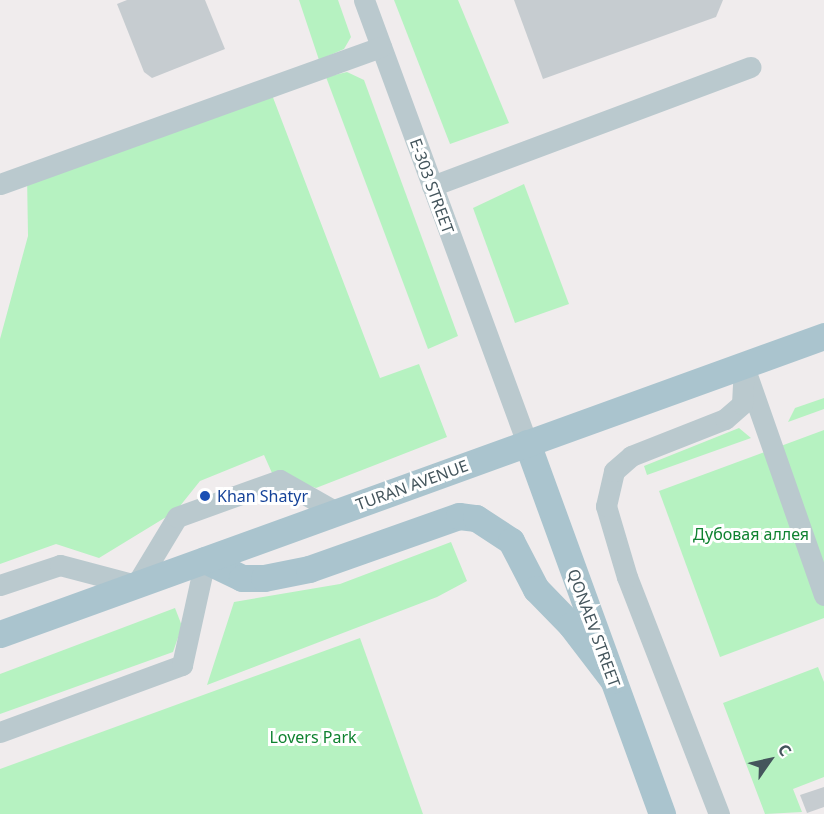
<!DOCTYPE html>
<meta charset="utf-8">
<style>
body{margin:0}
#map{position:relative;width:824px;height:814px;overflow:hidden;background:#f0eced;font-family:"Noto Sans",sans-serif}
div>[style]{position:absolute}
.green>*{inset:0;background:#b6f2c1}
.building>*{inset:0;background:#c6ccd0}
.minor>*{height:21px;margin:-10.5px;padding:0 10.5px;transform-origin:10.5px;border-radius:10.5px;background:#bac9ce}
.major>*{height:27px;margin:-13.5px;padding:0 13.5px;transform-origin:13.5px;border-radius:13.5px;background:#aac4ce}
.dots>*{width:16px;height:16px;translate:-50% -50%;box-sizing:border-box;border:3px solid #fff;border-radius:50%}
span{translate:-50% -50%;white-space:nowrap;text-align:center;line-height:1.15;-webkit-text-stroke:6px #fff;paint-order:stroke}
.street-label{font-size:16px;color:#44555c}
.transit-label{font-size:16px;color:#164399}
.left{translate:0 -50%;text-align:left}
.park-label{font-size:16px;color:#0f8230}
.north{position:absolute;left:740px;top:730px;width:60px;height:60px;-webkit-text-stroke:4px #fff;paint-order:stroke;rotate:56deg;font-size:16px;font-weight:700;line-height:24px;text-align:center;color:#44555c}
.north::after{content:'';display:block;margin:auto;width:21px;height:27px;background:#44555c;clip-path:polygon(50% 0,100% 100%,50% 72%,0 100%)}
</style>
<div id="map">
<div class="green">
<div style="clip-path:polygon(299px 0,338px 0,351px 37px,344px 49px,319px 60px)"></div>
<div style="clip-path:polygon(394px 0,458px 0,509px 123px,450px 144px)"></div>
<div style="clip-path:polygon(347px 72px,364px 80px,458px 336px,428px 349px,326px 77px)"></div>
<div style="clip-path:polygon(269px 87px,380px 378px,419px 364px,447px 437px,316px 488px,272px 473px,264px 455px,200px 481px,176px 511px,99px 558px,56px 544px,0 564px,0 339px,28px 236px,27px 175px)"></div>
<div style="clip-path:polygon(524px 184px,569px 304px,515px 323px,473px 208px)"></div>
<div style="clip-path:polygon(824px 398px,824px 409px,788px 422px,795px 408px)"></div>
<div style="clip-path:polygon(739px 428px,751px 438px,647px 475px,644px 466px)"></div>
<div style="clip-path:polygon(824px 430px,824px 618px,720px 657px,659px 491px)"></div>
<div style="clip-path:polygon(451px 542px,467px 581px,437px 597px,207px 685px,234px 602px,340px 584px)"></div>
<div style="clip-path:polygon(175px 608px,182px 626px,173px 652px,0 714px,0 674px)"></div>
<div style="clip-path:polygon(360px 638px,423px 814px,0 814px,0 769px)"></div>
<div style="clip-path:polygon(818px 667px,824px 682px,824px 777px,793px 789px,802px 812px,765px 814px,723px 703px)"></div>
</div>
<div class="building">
<div style="clip-path:polygon(127px 0,205px 0,225px 49px,152px 78px,144px 72px,117px 4px)"></div>
<div style="clip-path:polygon(514px 0,723px 0,716px 17px,543px 79px)"></div>
<div style="clip-path:polygon(824px 787px,824px 807px,807px 813px,800px 795px)"></div>
</div>
<div class="minor">
<div style="left:364px;top:0;width:472px;rotate:69.8deg"></div>
<div style="left:0;top:184px;width:405px;rotate:-19.8deg"></div>
<div style="left:432px;top:186px;width:340px;rotate:-20.5deg"></div>
<div style="left:748px;top:378px;width:230px;rotate:70.7deg"></div>
<div style="left:0;top:585px;width:63px;rotate:-18.4deg"></div>
<div style="left:60px;top:565px;width:79px;rotate:14.7deg"></div>
<div style="left:136px;top:585px;width:79px;rotate:-58.9deg"></div>
<div style="left:177px;top:517px;width:109px;rotate:-19.8deg"></div>
<div style="left:280px;top:480px;width:64px;rotate:29.7deg"></div>
<div style="left:0;top:732px;width:194px;rotate:-20.2deg"></div>
<div style="left:182px;top:665px;width:107px;rotate:-77.6deg"></div>
<div style="left:719px;top:814px;width:254px;rotate:-111.2deg"></div>
<div style="left:627px;top:577px;width:74px;rotate:-106.5deg"></div>
<div style="left:606px;top:506px;width:36px;rotate:-77deg"></div>
<div style="left:614px;top:471px;width:23px;rotate:-41deg"></div>
<div style="left:631px;top:456px;width:101px;rotate:-21.5deg"></div>
<div style="left:725px;top:419px;width:23px;rotate:-41deg"></div>
<div style="left:742px;top:404px;width:38px;rotate:-87deg"></div>
</div>
<div class="major">
<div style="left:527px;top:443px;width:395px;rotate:70deg"></div>
<div style="left:205px;top:560px;width:41px;rotate:25.9deg"></div>
<div style="left:242px;top:578px;width:22px"></div>
<div style="left:264px;top:578px;width:46px;rotate:-11.3deg"></div>
<div style="left:309px;top:569px;width:159px;rotate:-19.5deg"></div>
<div style="left:459px;top:516px;width:17px;rotate:7deg"></div>
<div style="left:476px;top:518px;width:42px;rotate:33.3deg"></div>
<div style="left:511px;top:541px;width:54px;rotate:62.5deg"></div>
<div style="left:536px;top:589px;width:50px;rotate:45.8deg"></div>
<div style="left:571px;top:625px;width:69px;rotate:52.6deg"></div>
<div style="left:0;top:634px;width:876px;rotate:-19.88deg"></div>
</div>
<div class="dots">
<div style="left:205px;top:496px;background:#1a4fb4"></div>
</div>
<div class="street-label">
<span style="left:432px;top:186px;rotate:70deg">E-303 STREET</span>
<span style="left:412px;top:485px;rotate:-20deg">TURAN AVENUE</span>
<span style="left:594px;top:628px;rotate:70deg">QONAEV STREET</span>
</div>
<div class="transit-label">
<span class="left" style="left:217px;top:496px">Khan Shatyr</span>
</div>
<div class="park-label">
<span style="left:751px;top:534px">Дубовая аллея</span>
<span style="left:313px;top:737px">Lovers Park</span>
</div>
<div class="north">С</div>
</div>
